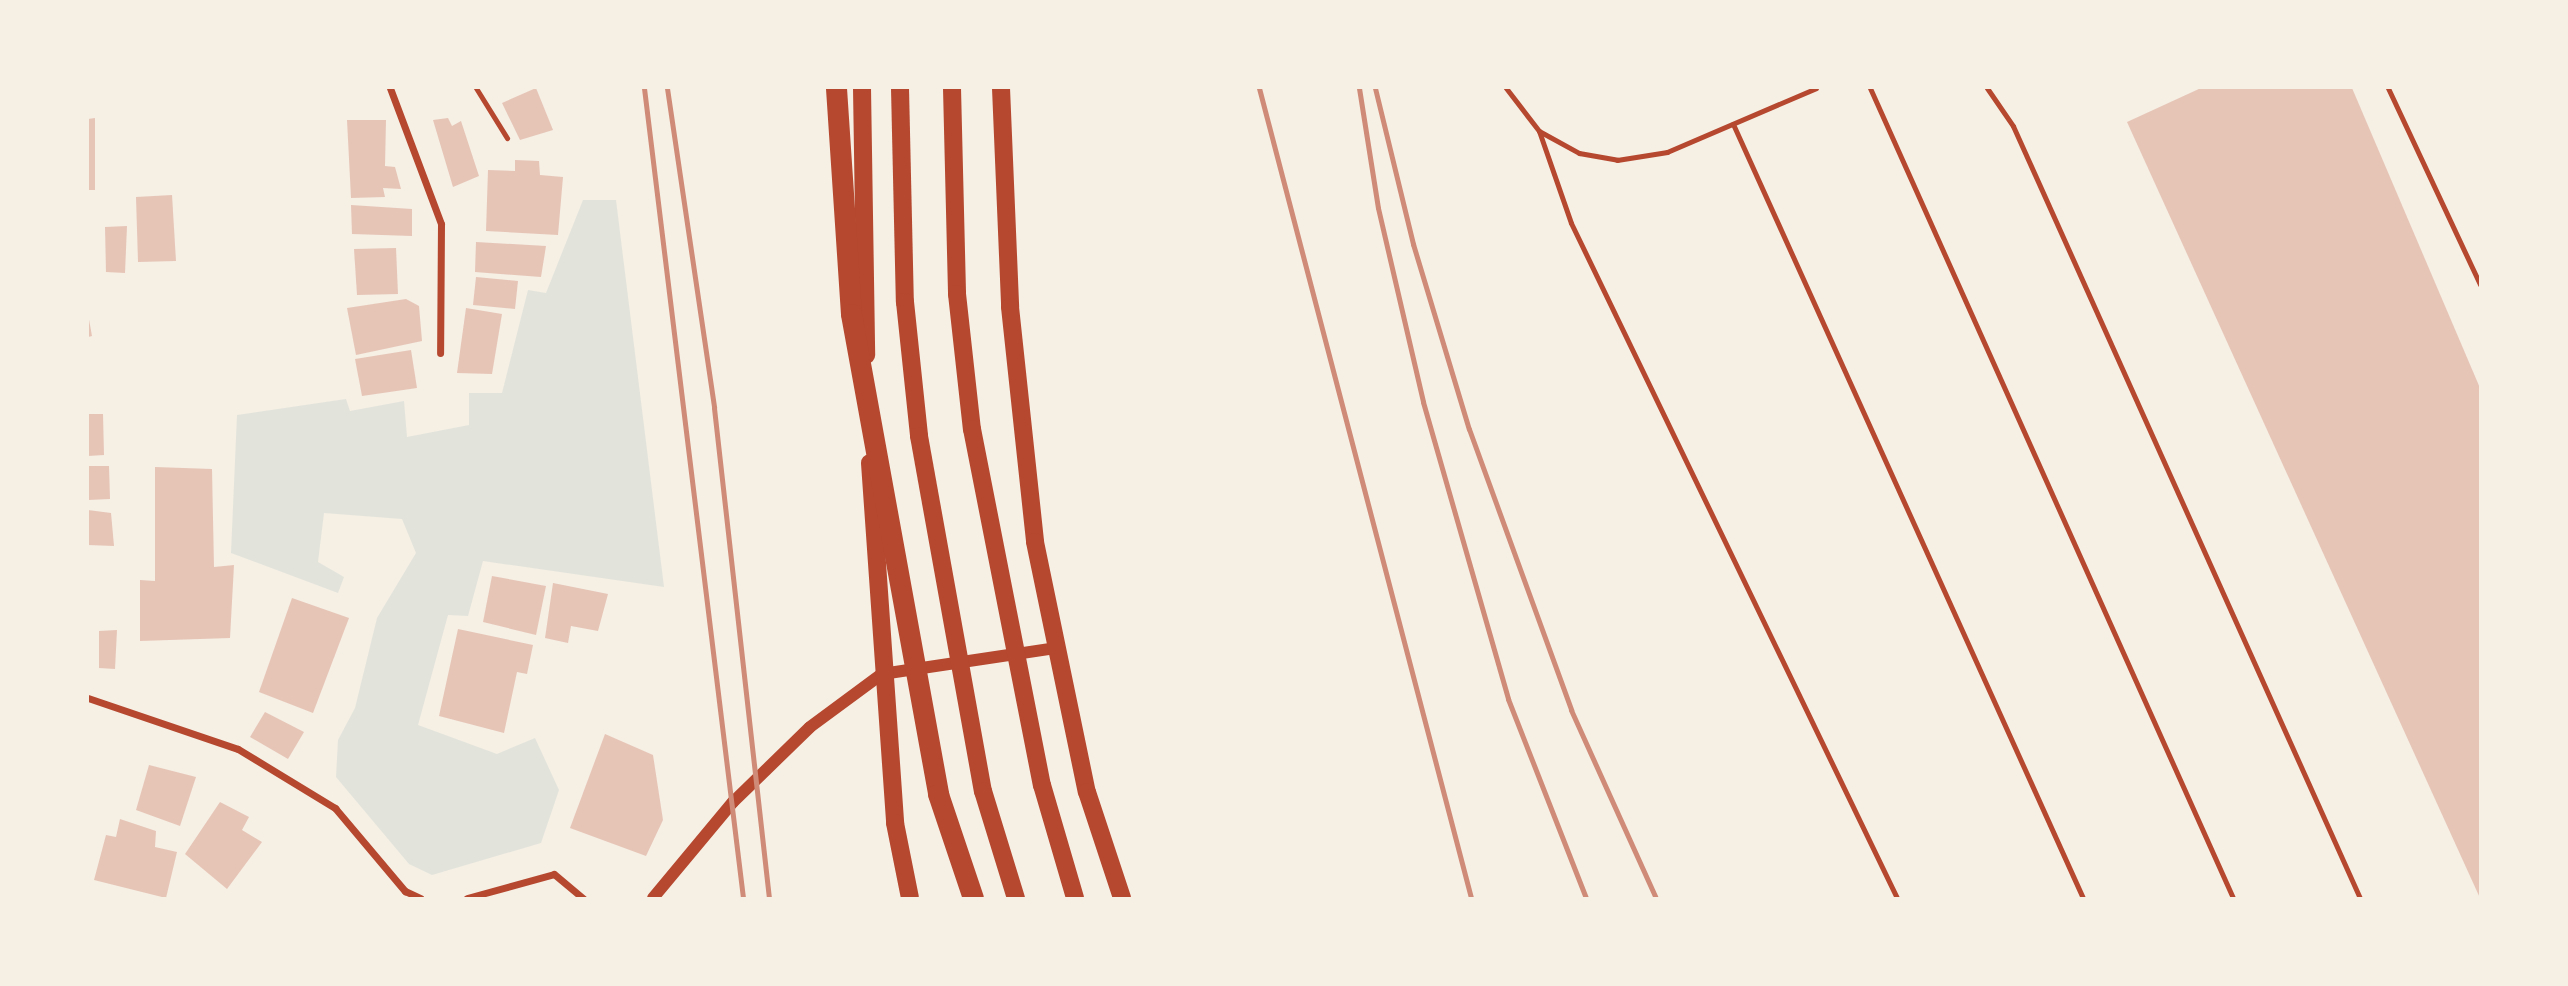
<!DOCTYPE html>
<style>
body{margin:0}
#map{position:relative;width:2568px;height:986px;overflow:hidden;background:#f6efe4;font-family:Rubik,sans-serif}
div>[style]{position:absolute}
.green>*{inset:0;background:#e2e4dc}
.building>*{inset:0;background:#e6c5b7}
.service>*{height:5px;margin:-2.5px;padding:0 2.5px;transform-origin:2.5px;border-radius:2.5px;background:#b5482f}
.minor>*{height:7px;margin:-3.5px;padding:0 3.5px;transform-origin:3.5px;border-radius:3.5px;background:#b5482f}
.tertiary>*{height:12px;margin:-6px;padding:0 6px;transform-origin:6px;border-radius:6px;background:#b5482f}
.primary>*{height:18px;margin:-9px;padding:0 9px;transform-origin:9px;border-radius:9px;background:#b5482f}
.motorway>*{height:21px;margin:-10.5px;padding:0 10.5px;transform-origin:10.5px;border-radius:10.5px;background:#b5482f}
.rail>*{height:5px;margin:-2.5px;padding:0 2.5px;transform-origin:2.5px;border-radius:2.5px;background:#cf8b77}
span{translate:-50% -50%;white-space:nowrap;text-align:center;line-height:1.15;-webkit-text-stroke:5px #f6efe4;paint-order:stroke}
.frame{position:absolute;inset:0;border:89px solid #f6efe4;pointer-events:none}
</style>
<div id="map">
<div class="green">
<div style="clip-path:polygon(583px 200px,616px 200px,664px 587px,483px 561px,468px 616px,448px 615px,418px 725px,497px 754px,535px 738px,559px 790px,541px 843px,432px 875px,409px 864px,336px 777px,338px 740px,355px 708px,377px 618px,416px 553px,402px 519px,324px 513px,318px 562px,344px 577px,338px 593px,231px 553px,237px 415px,346px 399px,350px 411px,404px 401px,407px 437px,469px 425px,469px 393px,502px 393px,528px 290px,546px 293px)"></div>
</div>
<div class="building">
<div style="clip-path:polygon(536px 88px,553px 130px,520px 140px,502px 103px)"></div>
<div style="clip-path:polygon(2201px 88px,2352px 88px,2480px 388px,2480px 898px,2127px 122px)"></div>
<div style="clip-path:polygon(95px 118px,95px 190px,88px 190px,88px 119px)"></div>
<div style="clip-path:polygon(448px 118px,452px 126px,461px 121px,479px 176px,453px 187px,433px 120px)"></div>
<div style="clip-path:polygon(347px 120px,386px 120px,385px 166px,395px 167px,401px 189px,383px 188px,385px 197px,351px 198px)"></div>
<div style="clip-path:polygon(515px 160px,539px 161px,540px 175px,563px 177px,558px 235px,486px 231px,488px 170px,515px 171px)"></div>
<div style="clip-path:polygon(172px 195px,176px 261px,138px 262px,136px 197px)"></div>
<div style="clip-path:polygon(351px 205px,412px 209px,412px 236px,352px 234px)"></div>
<div style="clip-path:polygon(127px 226px,125px 273px,106px 272px,105px 227px)"></div>
<div style="clip-path:polygon(476px 242px,546px 246px,541px 277px,475px 272px)"></div>
<div style="clip-path:polygon(396px 248px,398px 294px,357px 295px,354px 249px)"></div>
<div style="clip-path:polygon(476px 277px,518px 281px,515px 309px,473px 305px)"></div>
<div style="clip-path:polygon(406px 299px,419px 306px,422px 341px,356px 355px,347px 308px)"></div>
<div style="clip-path:polygon(466px 308px,502px 314px,492px 374px,457px 373px)"></div>
<div style="clip-path:polygon(88px 314px,92px 336px,88px 337px)"></div>
<div style="clip-path:polygon(411px 350px,417px 388px,362px 396px,355px 359px)"></div>
<div style="clip-path:polygon(88px 414px,103px 414px,104px 455px,88px 456px)"></div>
<div style="clip-path:polygon(88px 466px,109px 466px,110px 499px,88px 500px)"></div>
<div style="clip-path:polygon(155px 467px,212px 469px,214px 567px,234px 565px,230px 638px,140px 641px,140px 580px,155px 581px)"></div>
<div style="clip-path:polygon(88px 510px,111px 513px,114px 546px,88px 545px)"></div>
<div style="clip-path:polygon(492px 576px,546px 586px,536px 635px,483px 622px)"></div>
<div style="clip-path:polygon(553px 583px,608px 594px,598px 631px,571px 626px,568px 643px,545px 638px)"></div>
<div style="clip-path:polygon(292px 598px,349px 618px,313px 713px,259px 692px)"></div>
<div style="clip-path:polygon(458px 629px,533px 645px,527px 674px,517px 672px,504px 733px,439px 716px)"></div>
<div style="clip-path:polygon(117px 630px,115px 669px,99px 668px,99px 631px)"></div>
<div style="clip-path:polygon(265px 712px,304px 732px,288px 759px,250px 737px)"></div>
<div style="clip-path:polygon(605px 734px,653px 755px,663px 820px,646px 856px,570px 828px)"></div>
<div style="clip-path:polygon(149px 765px,196px 777px,180px 826px,136px 810px)"></div>
<div style="clip-path:polygon(220px 802px,249px 817px,242px 830px,262px 842px,227px 889px,185px 854px)"></div>
<div style="clip-path:polygon(120px 819px,156px 831px,155px 847px,177px 852px,166px 898px,94px 880px,106px 835px,116px 837px)"></div>
</div>
<div class="service">
<div style="left:476px;top:88px;width:59px;rotate:58.2deg"></div>
<div style="left:1506px;top:88px;width:54px;rotate:52.5deg"></div>
<div style="left:1539px;top:131px;width:46px;rotate:28.8deg"></div>
<div style="left:1579px;top:153px;width:39px;rotate:10deg"></div>
<div style="left:1617px;top:160px;width:51px;rotate:-9.1deg"></div>
<div style="left:1667px;top:152px;width:162px;rotate:-23.2deg"></div>
<div style="left:1870px;top:88px;width:888px;rotate:65.86deg"></div>
<div style="left:1987px;top:88px;width:46px;rotate:55.6deg"></div>
<div style="left:2013px;top:126px;width:846px;rotate:65.8deg"></div>
<div style="left:2388px;top:88px;width:217px;rotate:64.9deg"></div>
<div style="left:1733px;top:124px;width:849px;rotate:65.67deg"></div>
<div style="left:1539px;top:131px;width:97px;rotate:70.8deg"></div>
<div style="left:1571px;top:223px;width:750px;rotate:64.22deg"></div>
</div>
<div class="minor">
<div style="left:390px;top:88px;width:145px;rotate:69.4deg"></div>
<div style="left:441px;top:224px;width:129px;rotate:90.4deg"></div>
<div style="left:88px;top:698px;width:158px;rotate:18.8deg"></div>
<div style="left:238px;top:749px;width:114px;rotate:31.3deg"></div>
<div style="left:335px;top:808px;width:109px;rotate:49.9deg"></div>
<div style="left:405px;top:891px;width:17px;rotate:25deg"></div>
<div style="left:467px;top:898px;width:90px;rotate:-15.4deg"></div>
<div style="left:554px;top:874px;width:38px;rotate:40deg"></div>
</div>
<div class="tertiary">
<div style="left:653px;top:898px;width:125px;rotate:-50.2deg"></div>
<div style="left:733px;top:802px;width:107px;rotate:-44.2deg"></div>
<div style="left:810px;top:727px;width:89px;rotate:-36.4deg"></div>
<div style="left:882px;top:674px;width:175px;rotate:-8.5deg"></div>
</div>
<div class="primary">
<div style="left:862px;top:88px;width:267px;rotate:89.1deg"></div>
<div style="left:900px;top:88px;width:214px;rotate:88.7deg"></div>
<div style="left:905px;top:302px;width:135px;rotate:84deg"></div>
<div style="left:919px;top:436px;width:361px;rotate:79.8deg"></div>
<div style="left:983px;top:791px;width:112px;rotate:72.9deg"></div>
<div style="left:952px;top:88px;width:206px;rotate:88.6deg"></div>
<div style="left:957px;top:294px;width:136px;rotate:83.7deg"></div>
<div style="left:972px;top:429px;width:363px;rotate:78.9deg"></div>
<div style="left:1042px;top:785px;width:118px;rotate:73.7deg"></div>
<div style="left:1001px;top:88px;width:219px;rotate:87.6deg"></div>
<div style="left:1010px;top:307px;width:236px;rotate:83.9deg"></div>
<div style="left:1035px;top:542px;width:255px;rotate:78.3deg"></div>
<div style="left:1087px;top:792px;width:112px;rotate:71.7deg"></div>
<div style="left:870px;top:463px;width:361px;rotate:86deg"></div>
<div style="left:895px;top:823px;width:76px;rotate:78.7deg"></div>
</div>
<div class="motorway">
<div style="left:836px;top:88px;width:226px;rotate:86.2deg"></div>
<div style="left:851px;top:314px;width:488px;rotate:79.7deg"></div>
<div style="left:938px;top:794px;width:110px;rotate:71.4deg"></div>
</div>
<div class="rail">
<div style="left:644px;top:88px;width:816px;rotate:83.03deg"></div>
<div style="left:667px;top:88px;width:323px;rotate:81.6deg"></div>
<div style="left:714px;top:408px;width:493px;rotate:83.6deg"></div>
<div style="left:1259px;top:88px;width:837px;rotate:75.33deg"></div>
<div style="left:1359px;top:88px;width:121px;rotate:81deg"></div>
<div style="left:1378px;top:208px;width:199px;rotate:76.9deg"></div>
<div style="left:1423px;top:402px;width:309px;rotate:74deg"></div>
<div style="left:1508px;top:699px;width:214px;rotate:68.6deg"></div>
<div style="left:1375px;top:88px;width:161px;rotate:76.3deg"></div>
<div style="left:1413px;top:244px;width:193px;rotate:73.2deg"></div>
<div style="left:1469px;top:429px;width:299px;rotate:70deg"></div>
<div style="left:1571px;top:710px;width:206px;rotate:65.7deg"></div>
</div>
<div class="frame"></div>
</div>
